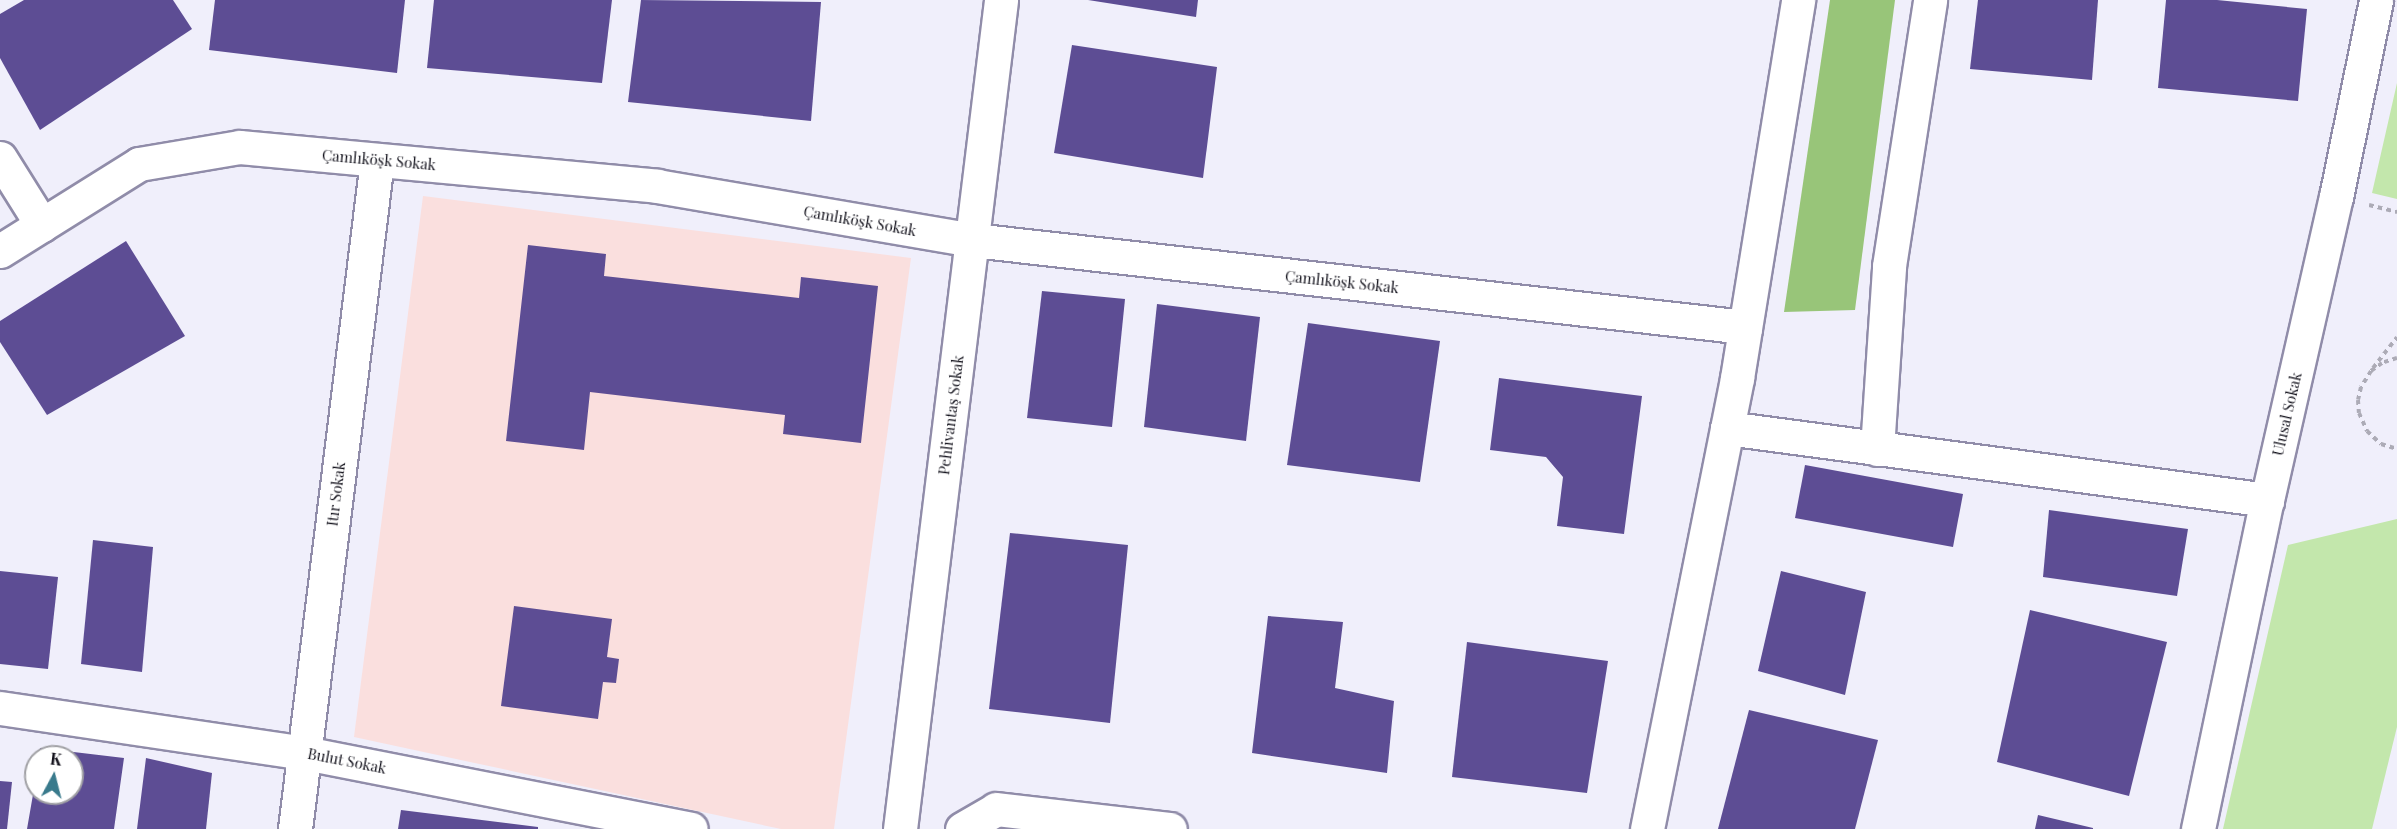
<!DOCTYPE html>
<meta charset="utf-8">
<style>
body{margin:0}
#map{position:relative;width:2397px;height:829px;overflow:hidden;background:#f0effb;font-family:"Playfair Display",serif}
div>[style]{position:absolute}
.education>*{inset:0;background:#fadfde}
.green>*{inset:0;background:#c3e7ac}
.forest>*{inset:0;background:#98c579}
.building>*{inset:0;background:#5d4d94}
.path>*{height:4px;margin-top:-2px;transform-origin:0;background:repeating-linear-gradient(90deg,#acabb6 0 4.5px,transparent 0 9px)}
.roads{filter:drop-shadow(2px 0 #908ca9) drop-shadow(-2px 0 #908ca9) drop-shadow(0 2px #908ca9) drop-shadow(0 -2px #908ca9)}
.minor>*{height:33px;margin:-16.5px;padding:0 16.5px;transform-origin:16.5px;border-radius:16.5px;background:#fff}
.tertiary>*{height:33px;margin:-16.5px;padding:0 16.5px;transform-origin:16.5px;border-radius:16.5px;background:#fff}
span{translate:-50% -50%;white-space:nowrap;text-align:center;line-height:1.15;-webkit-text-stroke:6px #fff;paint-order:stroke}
.street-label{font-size:15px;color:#14131d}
.north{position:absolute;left:24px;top:745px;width:60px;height:60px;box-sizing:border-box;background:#fff;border:2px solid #a1a1a5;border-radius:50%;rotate:7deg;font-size:16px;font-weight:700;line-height:24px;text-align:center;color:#14131d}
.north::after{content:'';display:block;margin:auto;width:21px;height:27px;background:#397a8c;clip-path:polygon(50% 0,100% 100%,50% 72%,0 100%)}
</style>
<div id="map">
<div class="education">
<div style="clip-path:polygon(423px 196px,911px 258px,834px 829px,781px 829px,354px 737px)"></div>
</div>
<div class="green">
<div style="clip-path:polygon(2397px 83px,2397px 199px,2372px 193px)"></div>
<div style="clip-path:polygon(2397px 519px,2397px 727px,2372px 829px,2223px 829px,2288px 545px)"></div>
</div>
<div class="forest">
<div style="clip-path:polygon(1830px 0,1895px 0,1855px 310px,1784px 312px)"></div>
</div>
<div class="building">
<div style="clip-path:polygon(24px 0,173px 0,192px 29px,40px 130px,0 58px,0 14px)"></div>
<div style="clip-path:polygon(215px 0,405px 0,397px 73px,209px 50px)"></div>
<div style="clip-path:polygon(434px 0,612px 0,602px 83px,427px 68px)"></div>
<div style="clip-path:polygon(641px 0,821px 2px,811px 121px,628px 102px)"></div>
<div style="clip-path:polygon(1088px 0,1198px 0,1196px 17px)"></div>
<div style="clip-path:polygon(1978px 0,2098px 0,2092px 80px,1970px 69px)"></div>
<div style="clip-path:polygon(2166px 0,2217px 0,2307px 9px,2298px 101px,2158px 88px)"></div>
<div style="clip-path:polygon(1072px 45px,1217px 67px,1203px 178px,1054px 153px)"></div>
<div style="clip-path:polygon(126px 241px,185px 336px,47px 415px,0 342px,0 321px)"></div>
<div style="clip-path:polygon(528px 245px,606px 254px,604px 276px,799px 298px,801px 277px,878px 286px,861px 443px,783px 434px,785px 415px,590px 392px,584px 450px,506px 441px)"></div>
<div style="clip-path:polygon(1042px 291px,1125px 299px,1112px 427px,1027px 418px)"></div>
<div style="clip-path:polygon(1157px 304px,1260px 317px,1246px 441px,1144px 427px)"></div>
<div style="clip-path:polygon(1308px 323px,1440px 341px,1420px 482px,1287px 465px)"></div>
<div style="clip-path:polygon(1499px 378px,1642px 396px,1624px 534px,1557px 526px,1563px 477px,1546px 457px,1490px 450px)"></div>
<div style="clip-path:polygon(1805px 465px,1963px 494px,1953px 547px,1795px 518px)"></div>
<div style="clip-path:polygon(2049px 510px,2188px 529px,2177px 596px,2043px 577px)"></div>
<div style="clip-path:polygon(1010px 533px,1128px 545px,1110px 723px,989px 709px)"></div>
<div style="clip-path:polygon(93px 540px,153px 547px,142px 672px,81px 664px)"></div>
<div style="clip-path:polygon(0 571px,58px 577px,48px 669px,0 664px)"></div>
<div style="clip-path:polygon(1781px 571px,1866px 592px,1845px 695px,1758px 671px)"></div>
<div style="clip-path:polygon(514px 606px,612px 619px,607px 657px,619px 659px,616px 683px,603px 682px,598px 719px,501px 706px)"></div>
<div style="clip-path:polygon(2030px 610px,2167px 642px,2129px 796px,1997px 762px)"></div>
<div style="clip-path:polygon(1268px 616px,1343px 622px,1335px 688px,1394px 701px,1387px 773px,1252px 753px)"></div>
<div style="clip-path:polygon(1467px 642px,1608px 661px,1587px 793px,1452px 777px)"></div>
<div style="clip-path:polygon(1749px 710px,1878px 740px,1855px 829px,1718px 829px)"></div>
<div style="clip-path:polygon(40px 748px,124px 758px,114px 829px,27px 829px,35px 783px,36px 793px,72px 793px,72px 757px,39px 757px)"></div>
<div style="clip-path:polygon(146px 758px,212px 773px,206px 829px,137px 829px)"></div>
<div style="clip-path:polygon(0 781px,12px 782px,7px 829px,0 829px)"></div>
<div style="clip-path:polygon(401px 810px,538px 827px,538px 829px,398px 829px)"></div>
<div style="clip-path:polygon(2038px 815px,2093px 828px,2093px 829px,2035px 829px)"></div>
</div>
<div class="path">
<div style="left:2369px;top:205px;width:29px;rotate:14deg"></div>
<div style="left:2397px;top:358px;width:16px;rotate:162deg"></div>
<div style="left:2382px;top:363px;width:14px;rotate:144deg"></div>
<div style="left:2371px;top:371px;width:19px;rotate:122deg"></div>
<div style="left:2361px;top:387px;width:13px;rotate:103deg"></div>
<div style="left:2358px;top:400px;width:13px;rotate:86deg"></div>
<div style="left:2359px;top:413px;width:20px;rotate:66deg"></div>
<div style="left:2367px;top:431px;width:19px;rotate:43deg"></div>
<div style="left:2381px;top:444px;width:17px;rotate:17deg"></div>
<div style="left:2373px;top:368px;width:39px;rotate:-52deg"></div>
</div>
<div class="roads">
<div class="minor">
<div style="left:0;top:158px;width:79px;rotate:57.9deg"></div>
<div style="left:0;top:251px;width:164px;rotate:-32deg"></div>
<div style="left:139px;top:164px;width:102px;rotate:-9.6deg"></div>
<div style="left:240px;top:147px;width:419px;rotate:5.3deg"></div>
<div style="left:657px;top:186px;width:321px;rotate:9.7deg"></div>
<div style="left:973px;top:240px;width:777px;rotate:6.43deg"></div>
<div style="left:1727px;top:428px;width:545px;rotate:7.59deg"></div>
<div style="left:1877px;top:449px;width:183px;rotate:-86.2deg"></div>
<div style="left:1889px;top:266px;width:269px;rotate:-81.2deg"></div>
<div style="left:0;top:708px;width:308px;rotate:8.4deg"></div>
<div style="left:305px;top:753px;width:393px;rotate:11.1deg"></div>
<div style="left:295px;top:829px;width:674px;rotate:-83.01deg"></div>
<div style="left:900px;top:829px;width:835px;rotate:-83.05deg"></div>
<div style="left:962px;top:829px;width:39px;rotate:-30deg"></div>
<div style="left:996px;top:809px;width:175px;rotate:6.6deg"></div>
<div style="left:1647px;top:829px;width:460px;rotate:-78.7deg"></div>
<div style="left:1737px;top:378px;width:383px;rotate:-80.8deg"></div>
</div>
<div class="tertiary">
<div style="left:2198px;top:829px;width:336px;rotate:-78.2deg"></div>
<div style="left:2267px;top:500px;width:311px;rotate:-77.2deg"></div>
<div style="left:2336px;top:197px;width:201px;rotate:-78.5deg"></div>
</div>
</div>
<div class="street-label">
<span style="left:379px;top:160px;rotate:5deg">Çamlıköşk Sokak</span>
<span style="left:860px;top:221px;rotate:10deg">Çamlıköşk Sokak</span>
<span style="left:1342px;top:282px;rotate:6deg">Çamlıköşk Sokak</span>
<span style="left:2287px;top:414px;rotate:-77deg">Ulusal Sokak</span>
<span style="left:951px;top:415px;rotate:-83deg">Pehlivantaş Sokak</span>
<span style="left:336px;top:494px;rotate:-83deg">Itır Sokak</span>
<span style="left:347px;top:761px;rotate:11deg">Bulut Sokak</span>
</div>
<div class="north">K</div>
</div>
